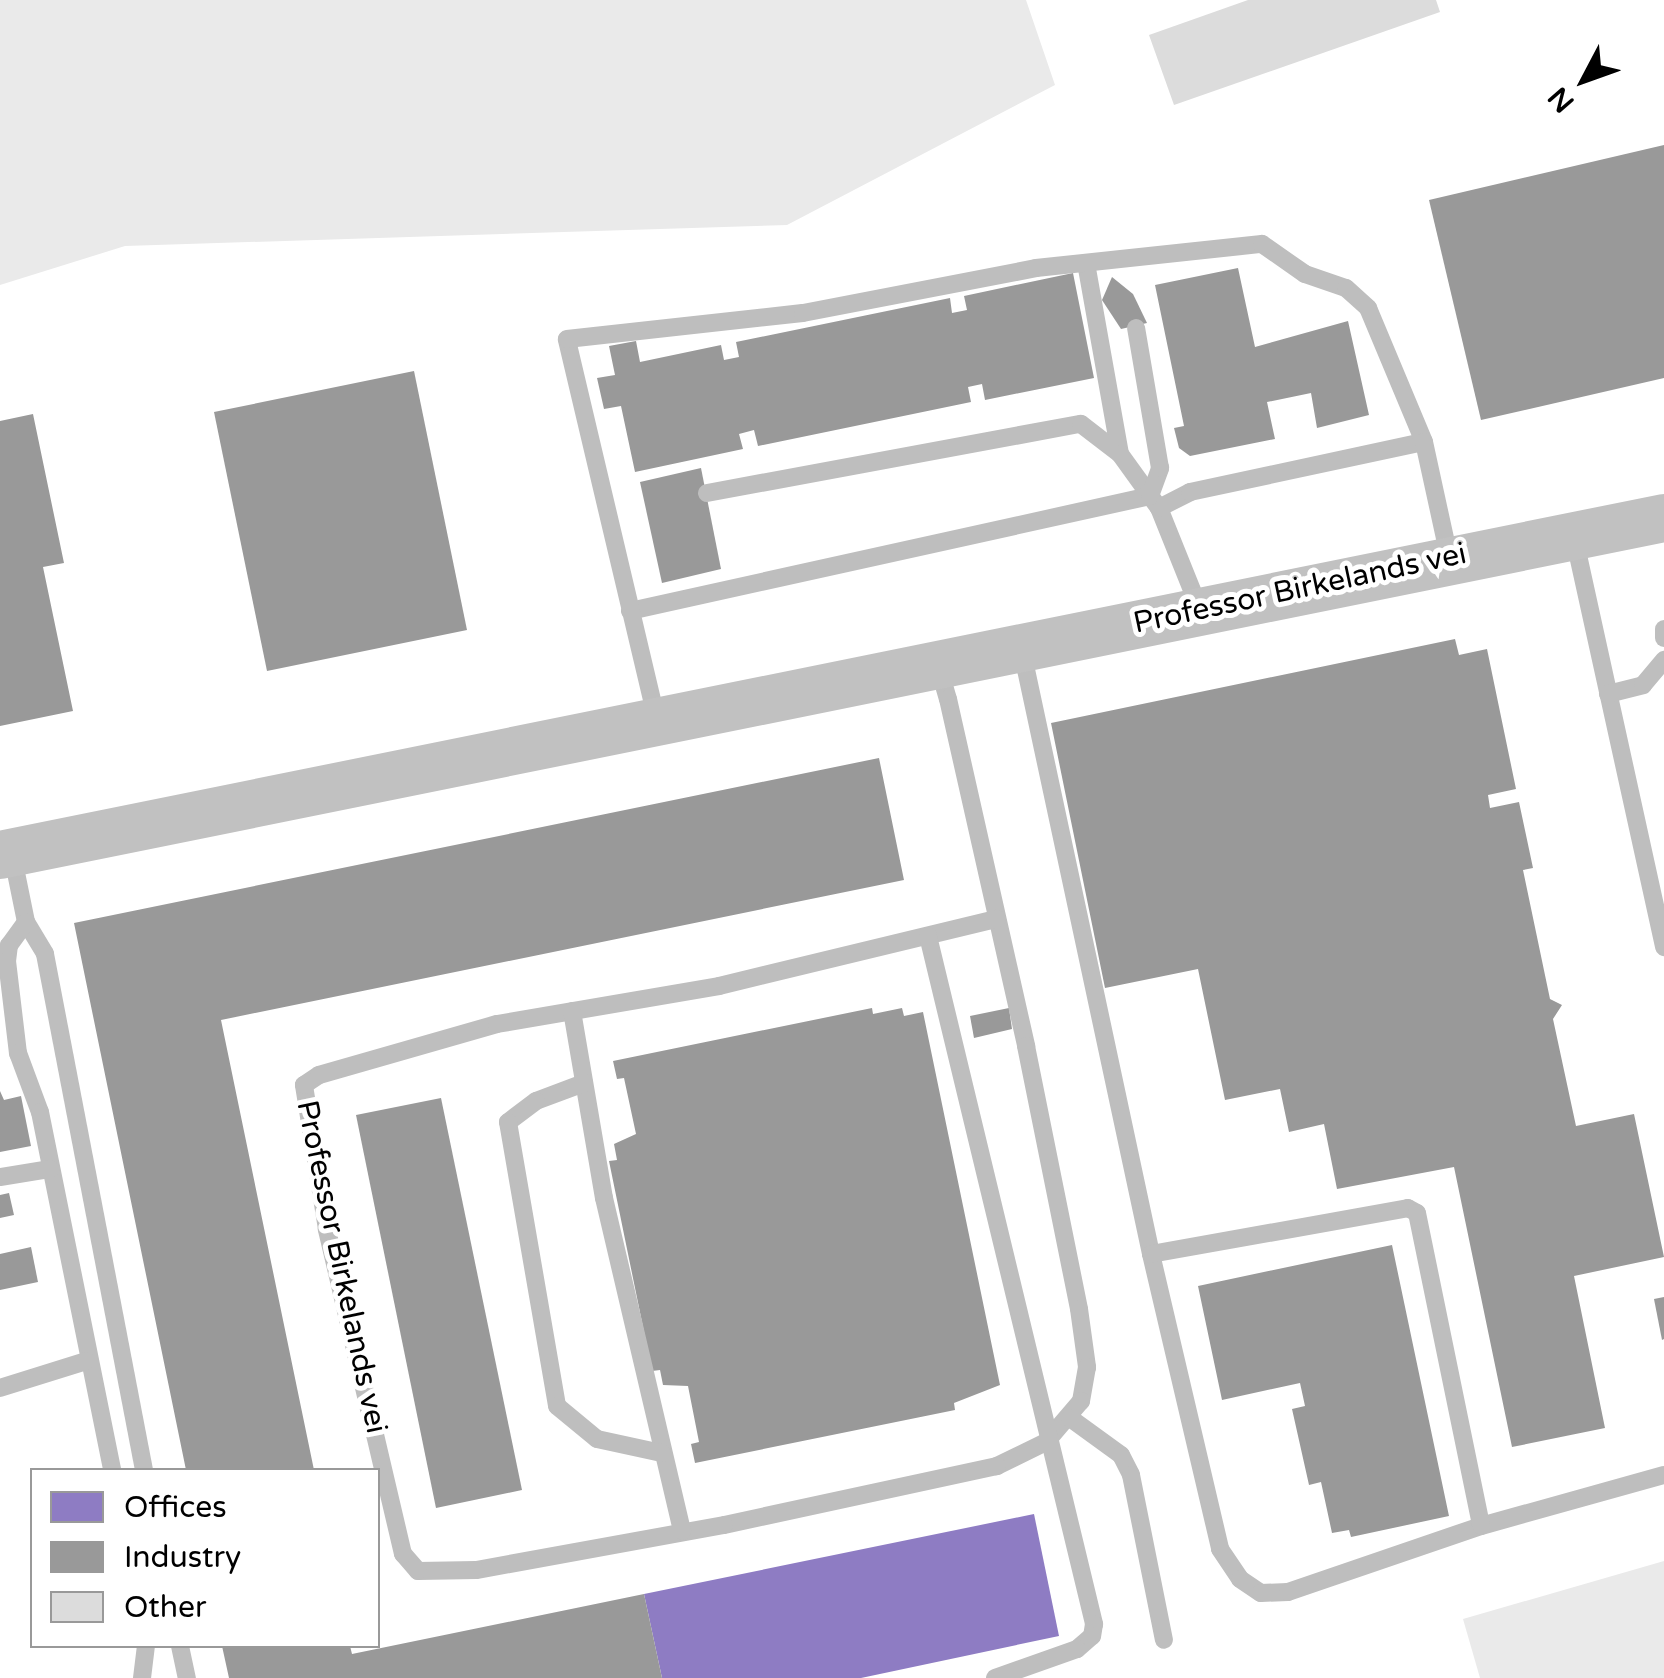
<!DOCTYPE html>
<style>
body{margin:0}
#map{position:relative;width:1664px;height:1678px;overflow:hidden;background:#fff;font-family:"Varela Round",sans-serif}
div>[style]{position:absolute}
.green>*{inset:0;background:#eaeaea}
.offices>*{inset:0;background:#8e7cc3}
.industry>*{inset:0;background:#999}
.building>*{inset:0;background:#dcdcdc}
.service>*{height:18px;margin:-9px;padding:0 9px;transform-origin:9px;border-radius:9px;background:#bebebe}
.secondary>*{height:48px;margin:-24px;padding:0 24px;transform-origin:24px;border-radius:24px;background:#c1c1c1}
span{translate:-50% -50%;white-space:nowrap;text-align:center;line-height:1.15;-webkit-text-stroke:10px #fff;paint-order:stroke}
.street-label{font-size:30px;color:#000}
.legend{position:absolute;left:30px;top:1468px;width:350px;height:180px;box-sizing:border-box;background:#fff;border:2px solid #999;margin:0;padding:12px 18px;list-style:none;font-size:30px;color:#000}
.legend li{display:flex;align-items:center;gap:20px;height:50px}
.legend b{width:50px;border:2px solid #999}
.north{position:absolute;left:1534px;top:30px;width:100px;height:100px;-webkit-text-stroke:8px #fff;paint-order:stroke;rotate:229deg;font-size:28px;font-weight:700;line-height:40px;text-align:center;color:#000}
.north::after{content:'';display:block;margin:auto;width:35px;height:45px;background:#000;clip-path:polygon(50% 0,100% 100%,50% 72%,0 100%)}
</style>
<div id="map">
<div class="green">
<div style="clip-path:polygon(0 0,1026px 0,1055px 85px,787px 225px,125px 246px,0 285px)"></div>
<div style="clip-path:polygon(1664px 1561px,1664px 1678px,1480px 1678px,1463px 1619px)"></div>
</div>
<div class="offices">
<div style="clip-path:polygon(1034px 1514px,1059px 1636px,861px 1678px,662px 1678px,644px 1594px)"></div>
</div>
<div class="industry">
<div style="clip-path:polygon(1664px 145px,1664px 378px,1481px 420px,1429px 200px)"></div>
<div style="clip-path:polygon(1238px 268px,1255px 347px,1348px 321px,1369px 415px,1317px 428px,1311px 393px,1267px 402px,1275px 439px,1190px 456px,1179px 448px,1174px 428px,1184px 426px,1155px 285px)"></div>
<div style="clip-path:polygon(1073px 273px,1094px 378px,985px 400px,982px 384px,968px 387px,971px 402px,758px 446px,754px 430px,739px 434px,743px 449px,635px 472px,621px 406px,604px 409px,597px 378px,615px 375px,609px 346px,636px 341px,640px 362px,721px 345px,724px 360px,739px 357px,736px 342px,950px 298px,952px 313px,967px 310px,964px 296px)"></div>
<div style="clip-path:polygon(1112px 277px,1133px 294px,1147px 323px,1121px 329px,1102px 300px)"></div>
<div style="clip-path:polygon(414px 371px,467px 630px,267px 671px,214px 412px)"></div>
<div style="clip-path:polygon(33px 414px,64px 563px,43px 567px,73px 711px,0 726px,0 421px)"></div>
<div style="clip-path:polygon(701px 468px,721px 569px,662px 583px,640px 482px)"></div>
<div style="clip-path:polygon(1455px 639px,1459px 655px,1487px 649px,1516px 789px,1488px 795px,1490px 808px,1519px 802px,1533px 868px,1523px 870px,1550px 999px,1562px 1005px,1553px 1019px,1576px 1126px,1634px 1114px,1664px 1257px,1574px 1276px,1605px 1428px,1512px 1447px,1454px 1167px,1337px 1189px,1324px 1124px,1289px 1132px,1280px 1089px,1225px 1100px,1198px 969px,1105px 988px,1051px 723px)"></div>
<div style="clip-path:polygon(879px 758px,904px 880px,221px 1020px,314px 1470px,186px 1470px,74px 923px)"></div>
<div style="clip-path:polygon(872px 1008px,873px 1014px,902px 1008px,904px 1016px,923px 1012px,1000px 1385px,954px 1403px,955px 1410px,695px 1463px,691px 1444px,699px 1442px,688px 1386px,663px 1385px,660px 1370px,652px 1371px,609px 1161px,617px 1160px,614px 1144px,636px 1134px,624px 1078px,617px 1079px,613px 1061px)"></div>
<div style="clip-path:polygon(1009px 1008px,1012px 1029px,974px 1038px,970px 1016px)"></div>
<div style="clip-path:polygon(0 1091px,4px 1100px,21px 1096px,31px 1146px,0 1152px)"></div>
<div style="clip-path:polygon(441px 1098px,522px 1490px,436px 1508px,356px 1115px)"></div>
<div style="clip-path:polygon(9px 1193px,14px 1215px,0 1218px,0 1195px)"></div>
<div style="clip-path:polygon(1392px 1245px,1449px 1516px,1351px 1537px,1349px 1530px,1332px 1533px,1321px 1482px,1309px 1485px,1292px 1409px,1305px 1406px,1300px 1383px,1222px 1400px,1198px 1286px)"></div>
<div style="clip-path:polygon(31px 1247px,38px 1282px,0 1290px,0 1254px)"></div>
<div style="clip-path:polygon(1664px 1297px,1664px 1339px,1662px 1340px,1654px 1299px)"></div>
<div style="clip-path:polygon(644px 1594px,662px 1678px,229px 1678px,222px 1646px,350px 1646px,352px 1654px)"></div>
</div>
<div class="building">
<div style="clip-path:polygon(1248px 0,1436px 0,1440px 12px,1174px 105px,1149px 35px)"></div>
</div>
<div class="service">
<div style="left:1086px;top:263px;width:194px;rotate:79.9deg"></div>
<div style="left:707px;top:493px;width:380px;rotate:-10.5deg"></div>
<div style="left:1081px;top:424px;width:49px;rotate:37.6deg"></div>
<div style="left:1120px;top:454px;width:67px;rotate:54.2deg"></div>
<div style="left:1159px;top:508px;width:110px;rotate:68.1deg"></div>
<div style="left:1159px;top:508px;width:35px;rotate:-27deg"></div>
<div style="left:1190px;top:492px;width:239px;rotate:-12.1deg"></div>
<div style="left:1574px;top:537px;width:420px;rotate:77.6deg"></div>
<div style="left:630px;top:611px;width:533px;rotate:-12.47deg"></div>
<div style="left:1150px;top:496px;width:30px;rotate:-70deg"></div>
<div style="left:1160px;top:468px;width:142px;rotate:-99.7deg"></div>
<div style="left:1664px;top:629px;width:9px;rotate:90deg"></div>
<div style="left:1022px;top:651px;width:617px;rotate:77.92deg"></div>
<div style="left:1151px;top:1254px;width:303px;rotate:76.8deg"></div>
<div style="left:1220px;top:1549px;width:36px;rotate:56deg"></div>
<div style="left:1240px;top:1579px;width:25px;rotate:34deg"></div>
<div style="left:1261px;top:1593px;width:27px;rotate:-2deg"></div>
<div style="left:1288px;top:1592px;width:204px;rotate:-18.9deg"></div>
<div style="left:1481px;top:1526px;width:190px;rotate:-15.6deg"></div>
<div style="left:939px;top:668px;width:32px;rotate:74deg"></div>
<div style="left:948px;top:699px;width:356px;rotate:77.3deg"></div>
<div style="left:1026px;top:1046px;width:268px;rotate:78.6deg"></div>
<div style="left:1079px;top:1309px;width:59px;rotate:82.1deg"></div>
<div style="left:1087px;top:1367px;width:35px;rotate:100deg"></div>
<div style="left:1081px;top:1401px;width:54px;rotate:130.5deg"></div>
<div style="left:1046px;top:1442px;width:55px;rotate:153.9deg"></div>
<div style="left:997px;top:1466px;width:279px;rotate:167.8deg"></div>
<div style="left:724px;top:1525px;width:252px;rotate:169.7deg"></div>
<div style="left:476px;top:1570px;width:58px;rotate:179deg"></div>
<div style="left:418px;top:1571px;width:23px;rotate:-131deg"></div>
<div style="left:403px;top:1554px;width:334px;rotate:-103.2deg"></div>
<div style="left:327px;top:1229px;width:146px;rotate:-99.1deg"></div>
<div style="left:304px;top:1085px;width:18px;rotate:-34deg"></div>
<div style="left:319px;top:1075px;width:185px;rotate:-16deg"></div>
<div style="left:497px;top:1024px;width:225px;rotate:-9.7deg"></div>
<div style="left:719px;top:986px;width:286px;rotate:-13.6deg"></div>
<div style="left:1608px;top:694px;width:36px;rotate:-14deg"></div>
<div style="left:1643px;top:685px;width:33px;rotate:-50deg"></div>
<div style="left:657px;top:721px;width:392px;rotate:-103.3deg"></div>
<div style="left:567px;top:339px;width:237px;rotate:-6.3deg"></div>
<div style="left:803px;top:313px;width:237px;rotate:-10.9deg"></div>
<div style="left:1036px;top:268px;width:227px;rotate:-6.1deg"></div>
<div style="left:1262px;top:244px;width:52px;rotate:34.9deg"></div>
<div style="left:1305px;top:274px;width:43px;rotate:18.9deg"></div>
<div style="left:1346px;top:288px;width:30px;rotate:42deg"></div>
<div style="left:1368px;top:308px;width:145px;rotate:67.3deg"></div>
<div style="left:1424px;top:442px;width:118px;rotate:77.7deg"></div>
<div style="left:12px;top:853px;width:70px;rotate:78.5deg"></div>
<div style="left:26px;top:922px;width:37px;rotate:59deg"></div>
<div style="left:45px;top:954px;width:525px;rotate:79.14deg"></div>
<div style="left:26px;top:922px;width:29px;rotate:126deg"></div>
<div style="left:9px;top:945px;width:16px;rotate:97deg"></div>
<div style="left:7px;top:961px;width:93px;rotate:83.2deg"></div>
<div style="left:18px;top:1053px;width:63px;rotate:69.6deg"></div>
<div style="left:40px;top:1112px;width:365px;rotate:78.6deg"></div>
<div style="left:928px;top:936px;width:708px;rotate:76.43deg"></div>
<div style="left:1094px;top:1624px;width:12px;rotate:99deg"></div>
<div style="left:1092px;top:1636px;width:20px;rotate:139deg"></div>
<div style="left:1077px;top:1649px;width:87px;rotate:160.5deg"></div>
<div style="left:572px;top:1011px;width:190px;rotate:80.3deg"></div>
<div style="left:604px;top:1198px;width:342px;rotate:76.8deg"></div>
<div style="left:584px;top:1083px;width:51px;rotate:159.4deg"></div>
<div style="left:536px;top:1101px;width:35px;rotate:143deg"></div>
<div style="left:508px;top:1122px;width:288px;rotate:80.2deg"></div>
<div style="left:557px;top:1406px;width:52px;rotate:39.5deg"></div>
<div style="left:597px;top:1439px;width:66px;rotate:12.3deg"></div>
<div style="left:0;top:1177px;width:51px;rotate:-9.1deg"></div>
<div style="left:1151px;top:1254px;width:261px;rotate:-10.1deg"></div>
<div style="left:1408px;top:1208px;width:10px;rotate:29deg"></div>
<div style="left:1417px;top:1213px;width:319px;rotate:78.4deg"></div>
<div style="left:0;top:1388px;width:90px;rotate:-17.4deg"></div>
<div style="left:1070px;top:1418px;width:63px;rotate:36deg"></div>
<div style="left:1121px;top:1455px;width:22px;rotate:63deg"></div>
<div style="left:1131px;top:1475px;width:168px;rotate:78.7deg"></div>
<div style="left:180px;top:1646px;width:33px;rotate:78deg"></div>
<div style="left:142px;top:1678px;width:32px;rotate:-83deg"></div>
</div>
<div class="secondary">
<div style="left:0;top:855px;width:1698px;rotate:-11.45deg"></div>
</div>
<div class="street-label">
<span style="left:1300px;top:589px;rotate:-12deg">Professor Birkelands vei</span>
<span style="left:341px;top:1267px;rotate:78deg">Professor Birkelands vei</span>
</div>
<ul class="legend">
<li><b style="height:28px;background:#8e7cc3"></b>Offices</li>
<li><b style="height:28px;background:#999"></b>Industry</li>
<li><b style="height:28px;background:#dcdcdc"></b>Other</li>
</ul>
<div class="north">N</div>
</div>
